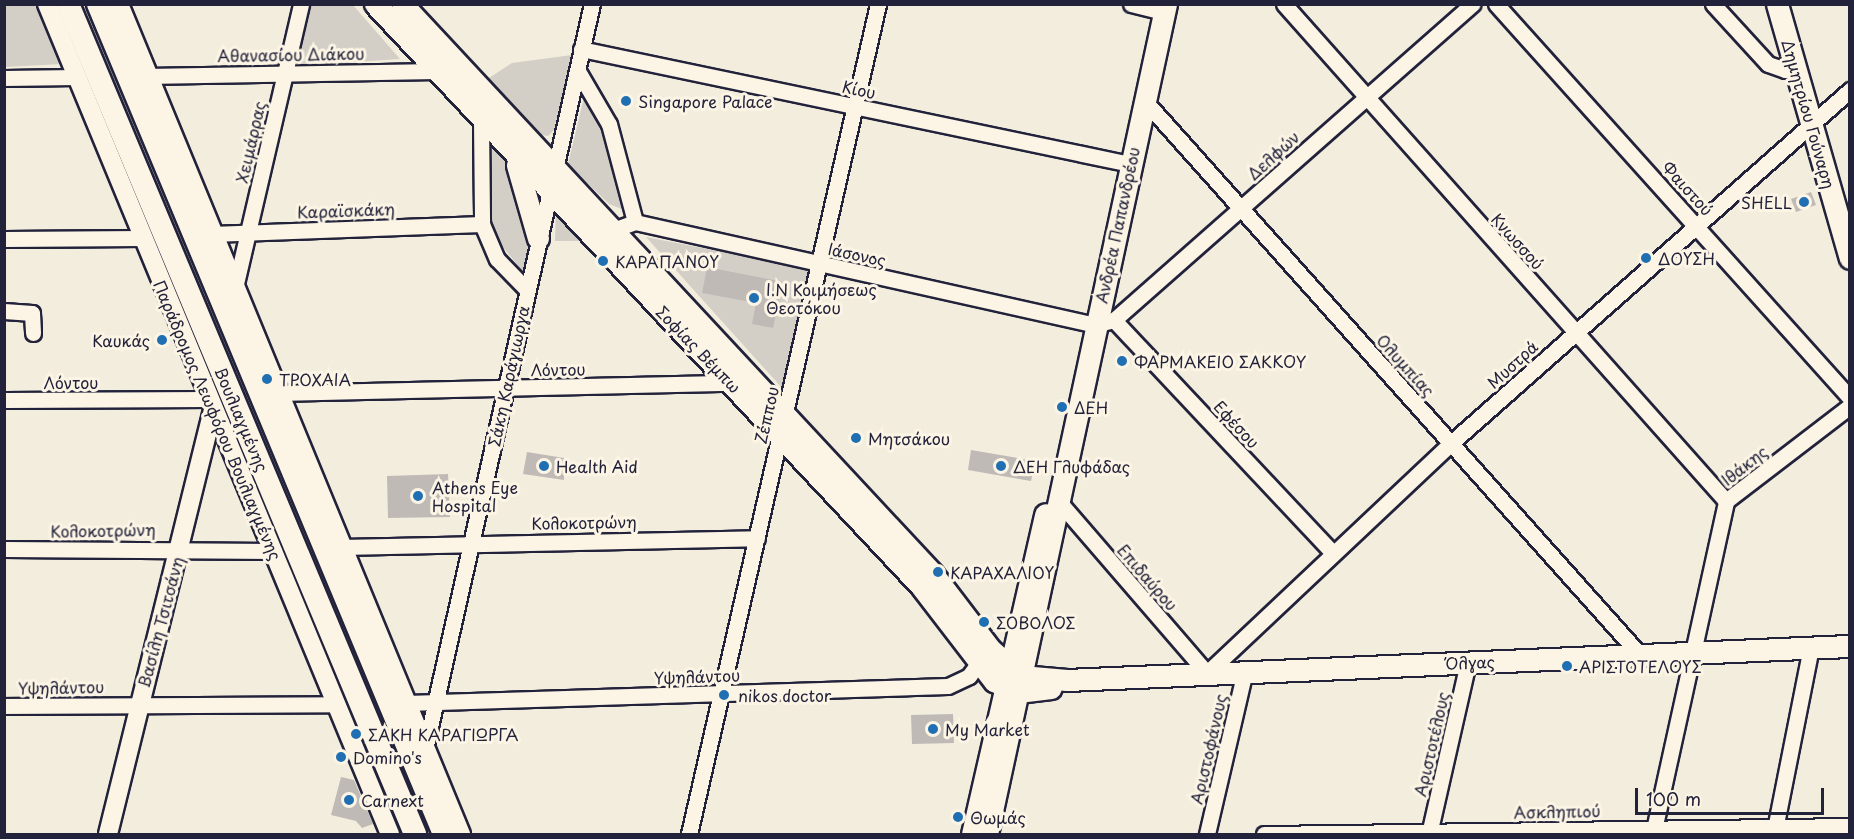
<!DOCTYPE html>
<meta charset="utf-8">
<style>
body{margin:0}
#map{position:relative;width:1854px;height:839px;overflow:hidden;background:#f3edde;font-family:"Playpen Sans",sans-serif}
div>[style]{position:absolute}
.green>*{inset:0;background:#d4cfc6}
.building>*{inset:0;background:#bfbab6}
.roads{filter:drop-shadow(2px 0 #22223b) drop-shadow(-2px 0 #22223b) drop-shadow(0 2px #22223b) drop-shadow(0 -2px #22223b)}
.minor>*{height:15px;margin:-7.5px;padding:0 7.5px;transform-origin:7.5px;border-radius:7.5px;background:#fcf5e5}
.tertiary>*{height:18px;margin:-9px;padding:0 9px;transform-origin:9px;border-radius:9px;background:#fcf5e5}
.secondary>*{height:21px;margin:-10.5px;padding:0 10.5px;transform-origin:10.5px;border-radius:10.5px;background:#fcf5e5}
.primary>*{height:22px;margin:-11px;padding:0 11px;transform-origin:11px;border-radius:11px;background:#fcf5e5}
.dots>*{width:16px;height:16px;translate:-50% -50%;box-sizing:border-box;border:3px solid #fcf5e5;border-radius:50%}
span{translate:-50% -50%;white-space:nowrap;text-align:center;line-height:1.15;-webkit-text-stroke:6px #fcf5e5;paint-order:stroke}
.street-label{font-size:16px;color:#22223b}
.poi-label{font-size:16px;color:#22223b}
.left{translate:0 -50%;text-align:left}
.right{translate:-100% -50%;text-align:right}
.frame{position:absolute;inset:0;border:6px solid #22223b;pointer-events:none}
.scale{position:absolute;left:1635px;top:788px;width:189px;height:27px;box-sizing:border-box;border:3px solid #22223b;border-top:0;padding-left:8px;font-size:18px;line-height:21px;white-space:nowrap;color:#22223b;-webkit-text-stroke:4px #fcf5e5;paint-order:stroke}
</style>
<div id="map">
<div class="green">
<div style="clip-path:polygon(307px 4px,353px 5px,400px 59px,297px 66px,293px 59px)"></div>
<div style="clip-path:polygon(4px 5px,43px 5px,62px 64px,5px 67px)"></div>
<div style="clip-path:polygon(82px 5px,90px 5px,434px 834px,428px 834px)"></div>
<div style="clip-path:polygon(572px 55px,554px 130px,548px 136px,541px 135px,489px 78px,512px 63px)"></div>
<div style="clip-path:polygon(585px 93px,613px 161px,624px 210px,609px 204px,568px 164px)"></div>
<div style="clip-path:polygon(487px 135px,513px 163px,529px 239px,524px 273px,499px 242px,491px 221px)"></div>
<div style="clip-path:polygon(556px 208px,588px 241px,555px 241px)"></div>
<div style="clip-path:polygon(646px 237px,810px 269px,783px 389px)"></div>
</div>
<div class="building">
<div style="clip-path:polygon(1811px 192px,1816px 205px,1796px 212px,1791px 199px)"></div>
<div style="clip-path:polygon(707px 267px,783px 282px,773px 328px,752px 324px,756px 303px,702px 293px)"></div>
<div style="clip-path:polygon(971px 450px,1035px 461px,1031px 481px,968px 470px)"></div>
<div style="clip-path:polygon(527px 452px,564px 458px,564px 480px,523px 474px)"></div>
<div style="clip-path:polygon(448px 474px,450px 517px,388px 518px,387px 476px)"></div>
<div style="clip-path:polygon(953px 714px,954px 743px,912px 744px,911px 715px)"></div>
<div style="clip-path:polygon(341px 777px,354px 780px,373px 824px,362px 828px,356px 821px,331px 815px)"></div>
</div>
<div class="roads">
<div class="minor">
<div style="left:1131px;top:4px;width:34px;rotate:14deg"></div>
<div style="left:1284px;top:4px;width:665px;rotate:48.35deg"></div>
<div style="left:1496px;top:4px;width:530px;rotate:48.06deg"></div>
<div style="left:1713px;top:4px;width:81px;rotate:47.5deg"></div>
<div style="left:1768px;top:64px;width:18px;rotate:19deg"></div>
<div style="left:1785px;top:70px;width:11px;rotate:-15deg"></div>
<div style="left:581px;top:49px;width:561px;rotate:11.83deg"></div>
<div style="left:578px;top:71px;width:61px;rotate:59.7deg"></div>
<div style="left:609px;top:124px;width:101px;rotate:75.1deg"></div>
<div style="left:145px;top:76px;width:292px;rotate:-1deg"></div>
<div style="left:4px;top:78px;width:73px;rotate:-0.8deg"></div>
<div style="left:1144px;top:100px;width:744px;rotate:48.21deg"></div>
<div style="left:481px;top:121px;width:103px;rotate:89.4deg"></div>
<div style="left:482px;top:224px;width:38px;rotate:67deg"></div>
<div style="left:497px;top:259px;width:43px;rotate:45.9deg"></div>
<div style="left:613px;top:230px;width:23px;rotate:-20deg"></div>
<div style="left:635px;top:222px;width:471px;rotate:12.6deg"></div>
<div style="left:1095px;top:325px;width:20px;rotate:-15deg"></div>
<div style="left:1114px;top:320px;width:478px;rotate:-41.4deg"></div>
<div style="left:211px;top:234px;width:271px;rotate:-2.1deg"></div>
<div style="left:4px;top:239px;width:138px;rotate:-0.4deg"></div>
<div style="left:235px;top:288px;width:292px;rotate:-76.9deg"></div>
<div style="left:4px;top:311px;width:28px;rotate:4deg"></div>
<div style="left:32px;top:313px;width:20px;rotate:87deg"></div>
<div style="left:1114px;top:320px;width:320px;rotate:46.8deg"></div>
<div style="left:277px;top:393px;width:455px;rotate:-1.3deg"></div>
<div style="left:4px;top:400px;width:205px;rotate:-0.3deg"></div>
<div style="left:1061px;top:504px;width:223px;rotate:49.2deg"></div>
<div style="left:1207px;top:673px;width:335px;rotate:-43.3deg"></div>
<div style="left:1451px;top:443px;width:533px;rotate:-41.5deg"></div>
<div style="left:341px;top:547px;width:416px;rotate:-1.2deg"></div>
<div style="left:4px;top:549px;width:270px;rotate:0.4deg"></div>
<div style="left:406px;top:703px;width:542px;rotate:-1.8deg"></div>
<div style="left:948px;top:686px;width:23px;rotate:-25deg"></div>
<div style="left:969px;top:676px;width:19px;rotate:-54deg"></div>
<div style="left:4px;top:706px;width:331px;rotate:-0.3deg"></div>
<div style="left:425px;top:749px;width:763px;rotate:-77.37deg"></div>
<div style="left:689px;top:834px;width:851px;rotate:-77.17deg"></div>
<div style="left:1207px;top:834px;width:167px;rotate:-76.9deg"></div>
<div style="left:1264px;top:834px;width:586px;rotate:-0.78deg"></div>
<div style="left:1429px;top:834px;width:176px;rotate:-77.2deg"></div>
<div style="left:1653px;top:834px;width:341px;rotate:-77.6deg"></div>
<div style="left:1726px;top:501px;width:156px;rotate:-37.5deg"></div>
<div style="left:1774px;top:834px;width:191px;rotate:-78.8deg"></div>
</div>
<div class="tertiary">
<div style="left:47px;top:4px;width:898px;rotate:67.55deg"></div>
<div style="left:119px;top:4px;width:898px;rotate:67.61deg"></div>
<div style="left:108px;top:834px;width:438px;rotate:-76.1deg"></div>
</div>
<div class="secondary">
<div style="left:375px;top:4px;width:798px;rotate:46.83deg"></div>
<div style="left:921px;top:586px;width:120px;rotate:52.5deg"></div>
<div style="left:994px;top:681px;width:26px;rotate:25deg"></div>
<div style="left:1018px;top:692px;width:33px;rotate:-7deg"></div>
<div style="left:402px;top:4px;width:779px;rotate:47.03deg"></div>
<div style="left:933px;top:574px;width:96px;rotate:52.7deg"></div>
<div style="left:991px;top:650px;width:40px;rotate:41deg"></div>
<div style="left:1021px;top:676px;width:46px;rotate:5deg"></div>
<div style="left:1067px;top:680px;width:784px;rotate:-2.49deg"></div>
<div style="left:1777px;top:4px;width:264px;rotate:74deg"></div>
<div style="left:517px;top:165px;width:76px;rotate:74deg"></div>
<div style="left:972px;top:834px;width:328px;rotate:-77.1deg"></div>
<div style="left:987px;top:834px;width:849px;rotate:-77.83deg"></div>
</div>
<div class="primary">
<div style="left:68px;top:4px;width:900px;rotate:67.31deg"></div>
<div style="left:98px;top:4px;width:899px;rotate:67.37deg"></div>
</div>
</div>
<div class="dots">
<div style="left:626px;top:101px;background:#1f6fb2"></div>
<div style="left:1804px;top:202px;background:#1f6fb2"></div>
<div style="left:1646px;top:258px;background:#1f6fb2"></div>
<div style="left:603px;top:261px;background:#1f6fb2"></div>
<div style="left:754px;top:298px;background:#1f6fb2"></div>
<div style="left:162px;top:340px;background:#1f6fb2"></div>
<div style="left:1122px;top:361px;background:#1f6fb2"></div>
<div style="left:267px;top:379px;background:#1f6fb2"></div>
<div style="left:1062px;top:407px;background:#1f6fb2"></div>
<div style="left:856px;top:438px;background:#1f6fb2"></div>
<div style="left:544px;top:466px;background:#1f6fb2"></div>
<div style="left:1001px;top:466px;background:#1f6fb2"></div>
<div style="left:418px;top:496px;background:#1f6fb2"></div>
<div style="left:938px;top:572px;background:#1f6fb2"></div>
<div style="left:984px;top:622px;background:#1f6fb2"></div>
<div style="left:1567px;top:666px;background:#1f6fb2"></div>
<div style="left:724px;top:695px;background:#1f6fb2"></div>
<div style="left:933px;top:729px;background:#1f6fb2"></div>
<div style="left:356px;top:734px;background:#1f6fb2"></div>
<div style="left:341px;top:757px;background:#1f6fb2"></div>
<div style="left:349px;top:800px;background:#1f6fb2"></div>
<div style="left:958px;top:817px;background:#1f6fb2"></div>
</div>
<div class="street-label">
<span style="left:291px;top:54px;rotate:-1deg">Αθανασίου Διάκου</span>
<span style="left:859px;top:89px;rotate:12deg">Κίου</span>
<span style="left:1809px;top:114px;rotate:74deg">Δημητρίου Γούναρη</span>
<span style="left:250px;top:142px;rotate:-77deg">Χειμάρρας</span>
<span style="left:1273px;top:155px;rotate:-42deg">Δελφών</span>
<span style="left:1688px;top:188px;rotate:48deg">Φαιστού</span>
<span style="left:346px;top:210px;rotate:-2deg">Καραϊσκάκη</span>
<span style="left:1117px;top:225px;rotate:-78deg">Ανδρέα Παπανδρέου</span>
<span style="left:1518px;top:241px;rotate:48deg">Κνωσσού</span>
<span style="left:857px;top:254px;rotate:12deg">Ιάσονος</span>
<span style="left:699px;top:349px;rotate:46deg">Σοφίας Βέμπω</span>
<span style="left:1512px;top:364px;rotate:-42deg">Μυστρά</span>
<span style="left:1406px;top:365px;rotate:48deg">Ολυμπίας</span>
<span style="left:558px;top:369px;rotate:-1deg">Λόντου</span>
<span style="left:508px;top:376px;rotate:-78deg">Σάκη Καράγιωργα</span>
<span style="left:71px;top:382px">Λόντου</span>
<span style="left:766px;top:415px;rotate:-77deg">Ζέππου</span>
<span style="left:242px;top:419px;rotate:67deg">Βουλιαγμένης</span>
<span style="left:218px;top:420px;rotate:67deg">Παράδρομος Λεωφόρου Βουλιαγμένης</span>
<span style="left:1237px;top:424px;rotate:47deg">Εφέσου</span>
<span style="left:1744px;top:465px;rotate:-38deg">Ιθάκης</span>
<span style="left:584px;top:522px;rotate:-1deg">Κολοκοτρώνη</span>
<span style="left:103px;top:530px;rotate:-1deg">Κολοκοτρώνη</span>
<span style="left:1148px;top:577px;rotate:49deg">Επιδαύρου</span>
<span style="left:160px;top:622px;rotate:-75deg">Βασίλη Τσιτσάνη</span>
<span style="left:1470px;top:662px;rotate:-2deg">Όλγας</span>
<span style="left:697px;top:676px;rotate:-2deg">Υψηλάντου</span>
<span style="left:61px;top:687px;rotate:-1deg">Υψηλάντου</span>
<span style="left:1431px;top:744px;rotate:-77deg">Αριστοτέλους</span>
<span style="left:1208px;top:749px;rotate:-77deg">Αριστοφάνους</span>
<span style="left:1557px;top:811px;rotate:-1deg">Ασκληπιού</span>
</div>
<div class="poi-label">
<span class="left" style="left:638px;top:101px">Singapore Palace</span>
<span class="right" style="left:1792px;top:202px">SHELL</span>
<span class="left" style="left:1658px;top:258px">ΔΟΥΣΗ</span>
<span class="left" style="left:615px;top:261px">ΚΑΡΑΠΑΝΟΥ</span>
<span class="left" style="left:766px;top:298px">Ι.Ν Κοιμήσεως<br>Θεοτόκου</span>
<span class="right" style="left:150px;top:340px">Καυκάς</span>
<span class="left" style="left:1134px;top:361px">ΦΑΡΜΑΚΕΙΟ ΣΑΚΚΟΥ</span>
<span class="left" style="left:279px;top:379px">ΤΡΟΧΑΙΑ</span>
<span class="left" style="left:1074px;top:407px">ΔΕΗ</span>
<span class="left" style="left:868px;top:438px">Μητσάκου</span>
<span class="left" style="left:556px;top:466px">Health Aid</span>
<span class="left" style="left:1013px;top:466px">ΔΕΗ Γλυφάδας</span>
<span class="left" style="left:432px;top:496px">Athens Eye<br>Hospital</span>
<span class="left" style="left:950px;top:572px">ΚΑΡΑΧΑΛΙΟΥ</span>
<span class="left" style="left:996px;top:622px">ΣΟΒΟΛΟΣ</span>
<span class="left" style="left:1579px;top:666px">ΑΡΙΣΤΟΤΕΛΟΥΣ</span>
<span class="left" style="left:738px;top:695px">nikos doctor</span>
<span class="left" style="left:945px;top:729px">My Market</span>
<span class="left" style="left:368px;top:734px">ΣΑΚΗ ΚΑΡΑΓΙΩΡΓΑ</span>
<span class="left" style="left:353px;top:757px">Domino's</span>
<span class="left" style="left:361px;top:800px">Carnext</span>
<span class="left" style="left:970px;top:817px">Θωμάς</span>
</div>
<div class="frame"></div>
<div class="scale">100 m</div>
</div>
